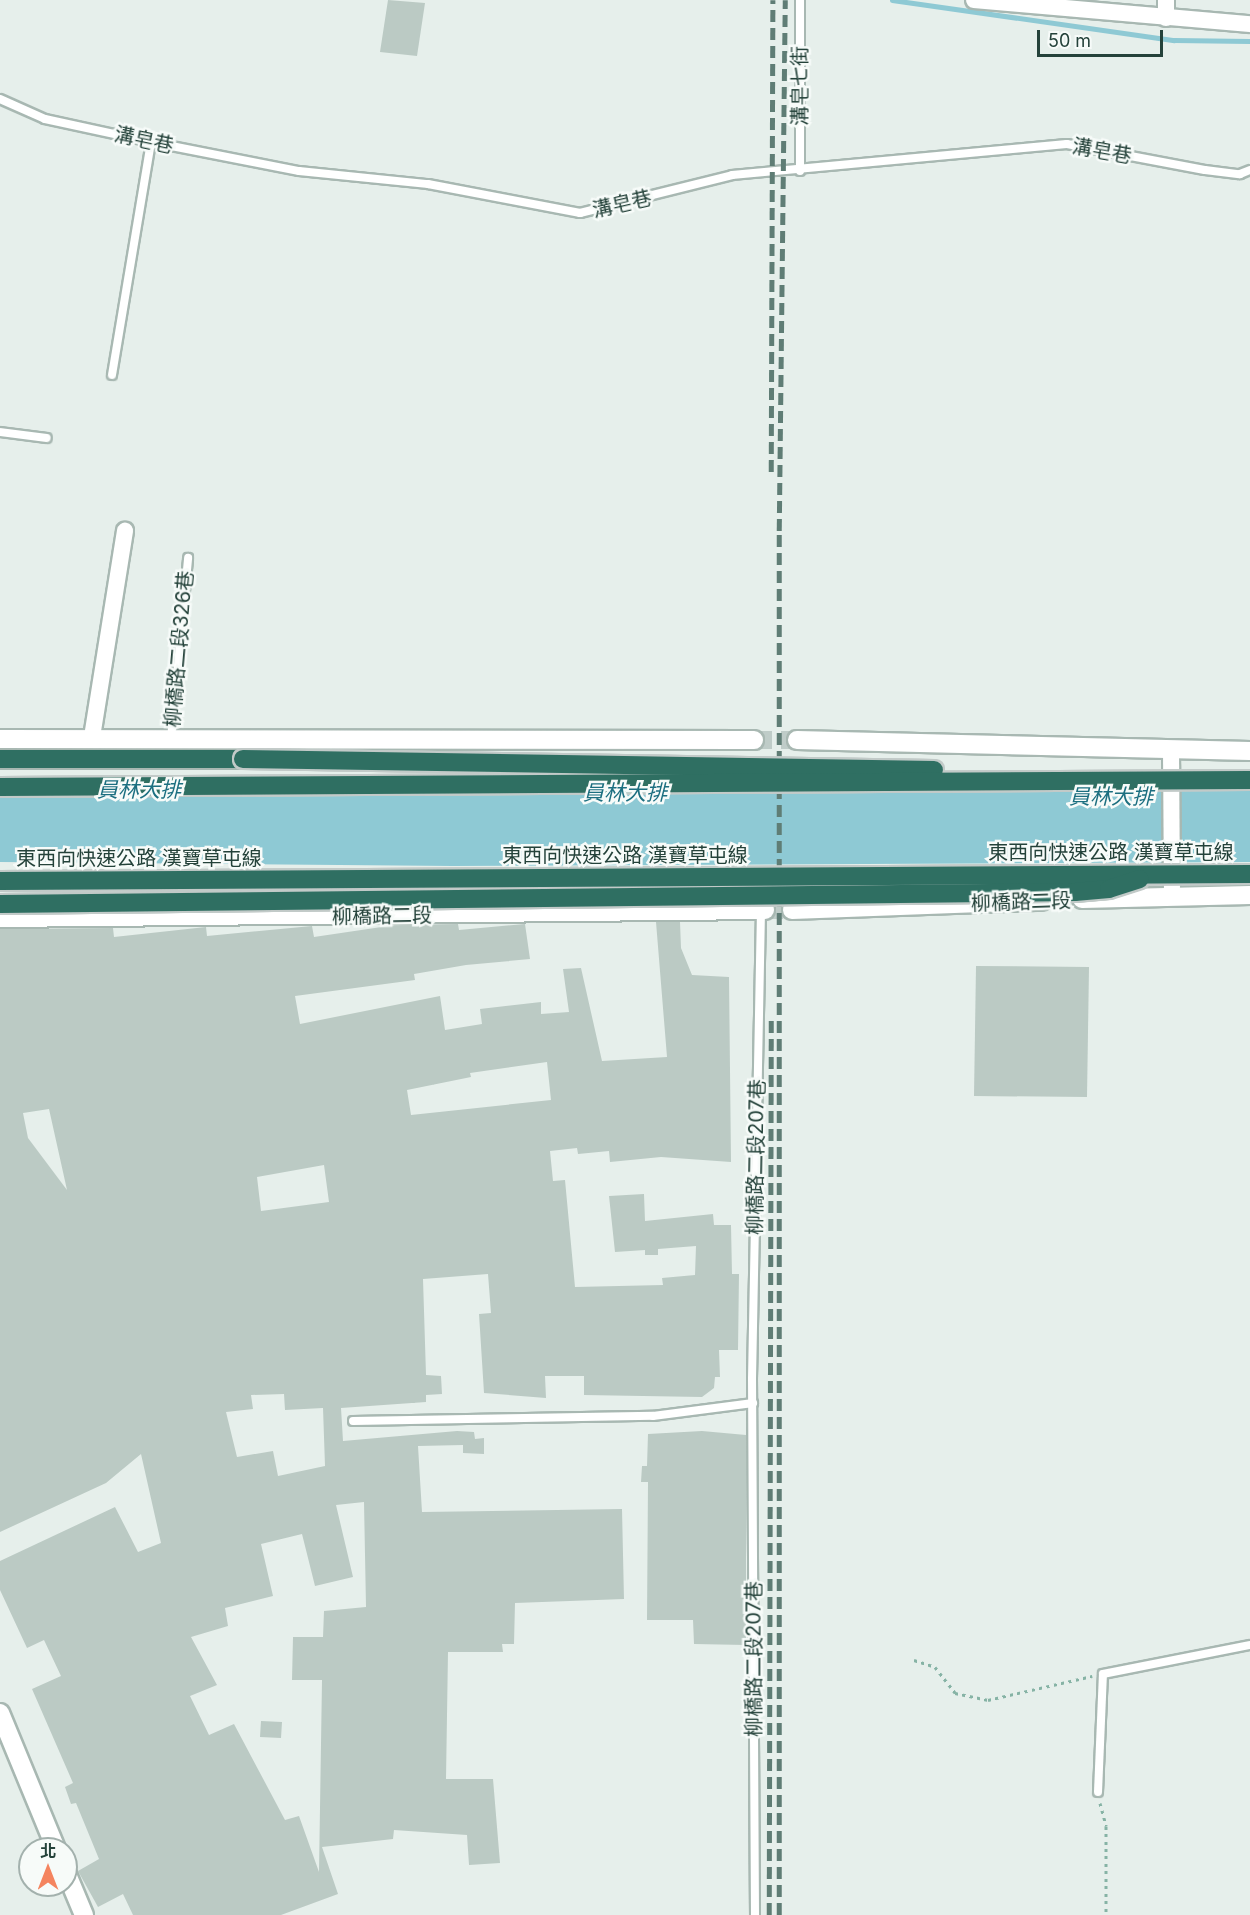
<!DOCTYPE html>
<meta charset="utf-8">
<style>
body{margin:0}
#map{position:relative;width:1250px;height:1915px;overflow:hidden;background:#e6efeb;font-family:Inter,"Noto Sans TC",sans-serif}
div>[style]{position:absolute}
.water>*{inset:0;background:#8ec9d4}
.stream>*{height:5px;margin:-2.5px;padding:0 2.5px;transform-origin:2.5px;border-radius:2.5px;background:#8ec9d4}
.building>*{inset:0;background:#bbcac4}
.secondary-tunnel>*{height:18px;margin-top:-9px;transform-origin:0;background:repeating-linear-gradient(90deg,#bfccc8 0 18px,transparent 0 27px)}
.path>*{height:3px;margin-top:-1.5px;transform-origin:0;background:repeating-linear-gradient(90deg,#86b3a5 0 3px,transparent 0 7.5px)}
.roads{filter:drop-shadow(2px 0 #a8b8b2) drop-shadow(-2px 0 #a8b8b2) drop-shadow(0 2px #a8b8b2) drop-shadow(0 -2px #a8b8b2)}
.lane>*{height:8px;margin:-4px;padding:0 4px;transform-origin:4px;border-radius:4px;background:#fff}
.street>*{height:16px;margin:-8px;padding:0 8px;transform-origin:8px;border-radius:8px;background:#fff}
.secondary>*{height:18px;margin:-9px;padding:0 9px;transform-origin:9px;border-radius:9px;background:#fff}
.highway>*{height:18px;margin:-9px;padding:0 9px;transform-origin:9px;border-radius:9px;background:#2f6f62}
.rail>*{height:4.5px;margin-top:-2.25px;transform-origin:0;background:repeating-linear-gradient(90deg,#5f7d75 0 12px,transparent 0 18px)}
.bridges{filter:drop-shadow(2px 0 #c2cac8) drop-shadow(-2px 0 #c2cac8) drop-shadow(0 2px #c2cac8) drop-shadow(0 -2px #c2cac8)}
.highway-bridge>*{height:18px;margin:-9px;padding:0 9px;transform-origin:9px;border-radius:9px;background:#2f6f62}
span{translate:-50% -50%;white-space:nowrap;text-align:center;line-height:1.15;-webkit-text-stroke:5px #f7fbf9;paint-order:stroke}
.street-label{font-size:20px;color:#24423a}
.water-label{font-size:21px;color:#1c6f80;font-style:italic}
.north{position:absolute;left:18px;top:1837px;width:60px;height:60px;box-sizing:border-box;background:#f7fbf9;border:2px solid #a3b1ad;border-radius:50%;rotate:0deg;font-size:16px;font-weight:700;line-height:24px;text-align:center;color:#24423a}
.north::after{content:'';display:block;margin:auto;width:21px;height:27px;background:#f4845f;clip-path:polygon(50% 0,100% 100%,50% 72%,0 100%)}
.scale{position:absolute;left:1037px;top:30px;width:126px;height:27px;box-sizing:border-box;border:3px solid #24423a;border-top:0;padding-left:8px;font-size:18px;line-height:21px;white-space:nowrap;color:#24423a;-webkit-text-stroke:4px #f7fbf9;paint-order:stroke}
</style>
<div id="map">
<div class="water">
<div style="clip-path:polygon(1250px 790px,1250px 862px,453px 866px,0 862px,0 794px)"></div>
</div>
<div class="stream">
<div style="left:892px;top:0;width:285px;rotate:8.1deg"></div>
<div style="left:1174px;top:40px;width:76px;rotate:0.8deg"></div>
</div>
<div class="building">
<div style="clip-path:polygon(388px 0,425px 3px,417px 56px,380px 52px)"></div>
<div style="clip-path:polygon(evenodd,656px 922px,680px 922px,681px 948px,692px 975px,729px 977px,731px 1162px,661px 1157px,610px 1162px,609px 1151px,578px 1154px,577px 1148px,550px 1151px,553px 1181px,565px 1180px,575px 1287px,663px 1285px,662px 1278px,695px 1275px,696px 1246px,658px 1249px,658px 1255px,645px 1255px,645px 1250px,615px 1252px,609px 1196px,644px 1194px,645px 1221px,713px 1214px,714px 1225px,731px 1225px,732px 1274px,739px 1274px,738px 1350px,719px 1350px,720px 1377px,715px 1377px,714px 1388px,702px 1397px,584px 1395px,584px 1376px,545px 1376px,546px 1398px,484px 1393px,479px 1314px,491px 1313px,488px 1274px,423px 1279px,426px 1375px,441px 1376px,442px 1394px,426px 1395px,426px 1402px,341px 1408px,343px 1441px,457px 1431px,474px 1432px,475px 1439px,484px 1438px,484px 1454px,463px 1453px,463px 1445px,418px 1446px,422px 1512px,622px 1509px,624px 1599px,515px 1603px,514px 1644px,502px 1644px,503px 1652px,448px 1652px,446px 1779px,493px 1779px,500px 1863px,469px 1865px,467px 1835px,394px 1830px,393px 1839px,322px 1847px,338px 1894px,281px 1915px,133px 1915px,123px 1894px,98px 1907px,78px 1871px,99px 1859px,76px 1803px,71px 1804px,65px 1787px,73px 1783px,32px 1689px,61px 1676px,44px 1640px,27px 1648px,0 1590px,0 1561px,115px 1507px,138px 1552px,161px 1543px,141px 1454px,106px 1483px,0 1532px,0 929px,113px 928px,114px 937px,206px 927px,207px 936px,312px 926px,314px 937px,395px 925px,458px 924px,459px 930px,525px 924px,530px 959px,466px 965px,414px 974px,415px 980px,295px 996px,300px 1024px,440px 996px,445px 1030px,482px 1024px,480px 1009px,541px 1002px,541px 1014px,569px 1012px,563px 969px,581px 968px,602px 1061px,667px 1057px,656px 922px,547px 1062px,551px 1100px,411px 1115px,407px 1090px,471px 1077px,470px 1073px,547px 1062px,656px 922px,49px 1109px,67px 1190px,28px 1138px,23px 1113px,49px 1109px,656px 922px,324px 1165px,329px 1202px,261px 1211px,257px 1177px,324px 1165px,656px 922px,284px 1394px,285px 1410px,323px 1408px,325px 1466px,278px 1476px,273px 1451px,237px 1457px,226px 1412px,253px 1409px,251px 1395px,284px 1394px,656px 922px,364px 1502px,366px 1607px,324px 1611px,323px 1637px,293px 1637px,292px 1680px,322px 1680px,319px 1872px,299px 1816px,285px 1820px,234px 1724px,209px 1735px,190px 1696px,217px 1685px,191px 1637px,228px 1626px,225px 1608px,273px 1596px,261px 1544px,302px 1534px,315px 1586px,353px 1577px,336px 1505px,364px 1502px)"></div>
<div style="clip-path:polygon(976px 966px,1089px 967px,1087px 1097px,974px 1096px)"></div>
<div style="clip-path:polygon(702px 1431px,746px 1435px,746px 1645px,694px 1644px,693px 1620px,647px 1620px,648px 1482px,641px 1482px,642px 1466px,647px 1466px,648px 1434px)"></div>
<div style="clip-path:polygon(261px 1721px,282px 1722px,281px 1738px,260px 1737px)"></div>
</div>
<div class="secondary-tunnel">
<div style="left:754px;top:740px;width:43px"></div>
<div style="left:765px;top:910px;width:27px"></div>
</div>
<div class="path">
<div style="left:914px;top:1660px;width:22px;rotate:18deg"></div>
<div style="left:935px;top:1667px;width:33px;rotate:52deg"></div>
<div style="left:955px;top:1693px;width:34px;rotate:12deg"></div>
<div style="left:988px;top:1700px;width:107px;rotate:-13deg"></div>
<div style="left:1100px;top:1803px;width:24px;rotate:75deg"></div>
<div style="left:1106px;top:1826px;width:89px;rotate:90deg"></div>
</div>
<div class="roads">
<div class="lane">
<div style="left:800px;top:0;width:171px;rotate:90deg"></div>
<div style="left:0;top:99px;width:49px;rotate:24deg"></div>
<div style="left:45px;top:119px;width:108px;rotate:12.2deg"></div>
<div style="left:151px;top:142px;width:151px;rotate:11.1deg"></div>
<div style="left:299px;top:171px;width:130px;rotate:5.8deg"></div>
<div style="left:428px;top:184px;width:155px;rotate:10.8deg"></div>
<div style="left:580px;top:213px;width:157px;rotate:-14deg"></div>
<div style="left:732px;top:175px;width:336px;rotate:-5.3deg"></div>
<div style="left:1067px;top:144px;width:140px;rotate:10.7deg"></div>
<div style="left:1205px;top:170px;width:35px;rotate:7deg"></div>
<div style="left:1240px;top:174px;width:11px;rotate:-22deg"></div>
<div style="left:112px;top:375px;width:236px;rotate:-80.5deg"></div>
<div style="left:0;top:432px;width:47px;rotate:7.3deg"></div>
<div style="left:171px;top:739px;width:182px;rotate:-84.6deg"></div>
<div style="left:353px;top:1421px;width:300px;rotate:-1deg"></div>
<div style="left:653px;top:1416px;width:101px;rotate:-7.4deg"></div>
<div style="left:1098px;top:1792px;width:118px;rotate:-87.6deg"></div>
<div style="left:1103px;top:1674px;width:150px;rotate:-11.2deg"></div>
<div style="left:755px;top:1915px;width:536px;rotate:-90.32deg"></div>
<div style="left:752px;top:1379px;width:469px;rotate:-88.9deg"></div>
</div>
<div class="street">
<div style="left:974px;top:0;width:277px;rotate:5deg"></div>
<div style="left:1166px;top:18px;width:18px;rotate:-90deg"></div>
<div style="left:92px;top:737px;width:209px;rotate:-80.9deg"></div>
<div style="left:1171px;top:751px;width:145px;rotate:89.6deg"></div>
</div>
<div class="secondary">
<div style="left:0;top:739px;width:754px;rotate:0.08deg"></div>
<div style="left:797px;top:740px;width:453px;rotate:1.4deg"></div>
<div style="left:1082px;top:899px;width:168px;rotate:-1.4deg"></div>
<div style="left:792px;top:910px;width:250px;rotate:-2.1deg"></div>
<div style="left:0;top:918px;width:765px;rotate:-0.6deg"></div>
<div style="left:0;top:1713px;width:147px;rotate:67.6deg"></div>
<div style="left:66px;top:1872px;width:47px;rotate:67.3deg"></div>
</div>
<div class="highway">
<div style="left:0;top:759px;width:243px"></div>
</div>
</div>
<div class="rail">
<div style="left:771px;top:472px;width:472px;rotate:-89.8deg"></div>
<div style="left:769px;top:1915px;width:900px;rotate:-89.87deg"></div>
<div style="left:779px;top:1915px;width:1384px;rotate:-90deg"></div>
<div style="left:779px;top:531px;width:531px;rotate:-89.35deg"></div>
</div>
<div class="bridges">
<div class="highway-bridge">
<div style="left:243px;top:759px;width:691px;rotate:0.91deg"></div>
<div style="left:0;top:787px;width:1250px;rotate:-0.32deg"></div>
<div style="left:0;top:881px;width:1250px;rotate:-0.32deg"></div>
<div style="left:0;top:904px;width:1075px;rotate:-0.64deg"></div>
<div style="left:1075px;top:892px;width:34px;rotate:-5deg"></div>
<div style="left:1109px;top:889px;width:32px;rotate:-18deg"></div>
</div>
</div>
<div class="street-label">
<span style="left:800px;top:86px;rotate:-90deg">溝皂七街</span>
<span style="left:144px;top:140px;rotate:12deg">溝皂巷</span>
<span style="left:1102px;top:151px;rotate:10deg">溝皂巷</span>
<span style="left:622px;top:204px;rotate:-13deg">溝皂巷</span>
<span style="left:179px;top:649px;rotate:-85deg">柳橋路二段326巷</span>
<span style="left:1111px;top:852px">東西向快速公路 漢寶草屯線</span>
<span style="left:625px;top:855px">東西向快速公路 漢寶草屯線</span>
<span style="left:139px;top:858px">東西向快速公路 漢寶草屯線</span>
<span style="left:1021px;top:902px;rotate:-2deg">柳橋路二段</span>
<span style="left:382px;top:916px;rotate:-1deg">柳橋路二段</span>
<span style="left:756px;top:1157px;rotate:-89deg">柳橋路二段207巷</span>
<span style="left:754px;top:1659px;rotate:-90deg">柳橋路二段207巷</span>
</div>
<div class="water-label">
<span style="left:139px;top:790px">員林大排</span>
<span style="left:625px;top:793px">員林大排</span>
<span style="left:1111px;top:797px">員林大排</span>
</div>
<div class="north">北</div>
<div class="scale">50 m</div>
</div>
